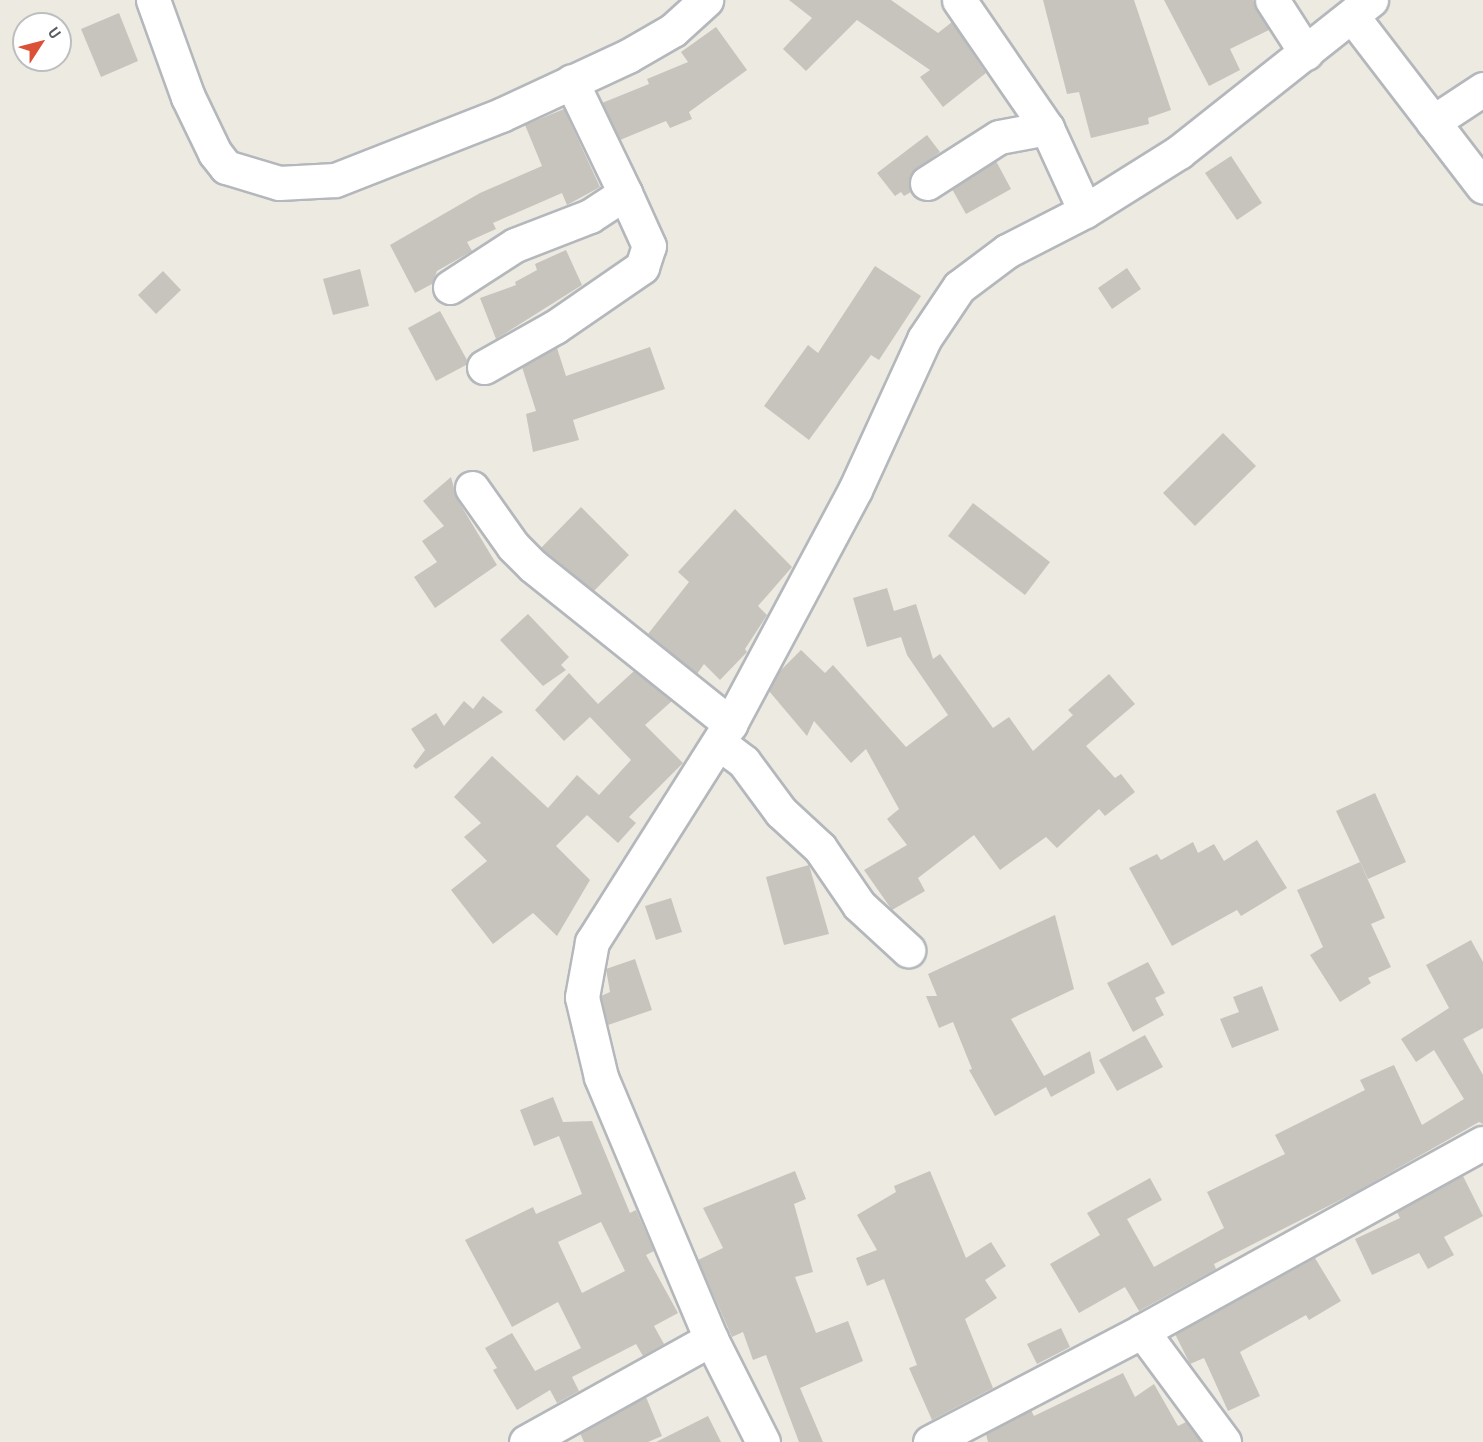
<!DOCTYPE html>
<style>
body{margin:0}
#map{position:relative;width:1483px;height:1442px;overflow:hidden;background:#eceae1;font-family:"Archivo Narrow",sans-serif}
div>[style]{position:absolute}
.building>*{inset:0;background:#c7c4be}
.roads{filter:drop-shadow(2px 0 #b4b7bb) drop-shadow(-2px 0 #b4b7bb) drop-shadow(0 2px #b4b7bb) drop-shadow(0 -2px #b4b7bb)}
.minor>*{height:33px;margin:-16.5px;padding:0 16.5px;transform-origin:16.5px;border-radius:16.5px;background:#fff}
span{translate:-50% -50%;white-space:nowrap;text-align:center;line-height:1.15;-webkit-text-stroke:5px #fff;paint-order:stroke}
.north{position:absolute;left:12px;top:12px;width:60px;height:60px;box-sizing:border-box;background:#fff;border:2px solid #bdbec0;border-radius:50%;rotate:54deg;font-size:16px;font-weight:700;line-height:24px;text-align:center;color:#5a5d61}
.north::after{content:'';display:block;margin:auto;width:21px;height:27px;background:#db5138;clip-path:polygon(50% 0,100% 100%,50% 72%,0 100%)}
</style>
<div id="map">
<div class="building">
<div style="clip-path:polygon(789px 0,891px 0,938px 33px,952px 22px,986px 73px,943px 107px,920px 77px,930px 70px,857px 20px,806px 71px,783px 49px,812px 18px)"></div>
<div style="clip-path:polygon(1043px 0,1134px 0,1171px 110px,1148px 118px,1149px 124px,1091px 138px,1079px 92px,1067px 94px)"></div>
<div style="clip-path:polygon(1164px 0,1253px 0,1269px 30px,1230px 49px,1240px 70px,1209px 86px)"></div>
<div style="clip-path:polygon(119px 13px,138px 61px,101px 77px,81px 29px)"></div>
<div style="clip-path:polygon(716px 27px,747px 70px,689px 112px,692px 119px,670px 128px,666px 121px,620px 140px,602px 103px,649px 84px,647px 79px,688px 62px,681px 52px)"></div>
<div style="clip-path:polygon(564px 109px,600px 187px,567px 205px,562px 193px,493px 223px,496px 229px,467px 242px,472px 251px,437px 271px,432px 284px,415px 293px,390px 245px,480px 193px,542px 166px,525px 125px)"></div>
<div style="clip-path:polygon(927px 135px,940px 152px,911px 174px,911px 192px,904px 196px,901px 192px,895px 196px,877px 173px)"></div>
<div style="clip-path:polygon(1231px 156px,1262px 203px,1237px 220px,1205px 173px)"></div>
<div style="clip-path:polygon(996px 161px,1011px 189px,966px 214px,952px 189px)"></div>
<div style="clip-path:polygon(566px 250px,582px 285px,496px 339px,480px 298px,516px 285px,515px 282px,537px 270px,535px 264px)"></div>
<div style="clip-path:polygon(875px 266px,921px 296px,879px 360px,871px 355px,809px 440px,764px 406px,808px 345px,818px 353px)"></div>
<div style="clip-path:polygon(1127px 268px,1141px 289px,1112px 309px,1098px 288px)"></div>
<div style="clip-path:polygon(360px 269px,369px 306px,333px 315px,323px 279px)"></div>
<div style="clip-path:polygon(163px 271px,181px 290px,156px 314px,138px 295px)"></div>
<div style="clip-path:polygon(440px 311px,467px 360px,466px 365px,436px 381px,408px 328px)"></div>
<div style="clip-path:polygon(650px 347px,665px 389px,573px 420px,579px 440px,533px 452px,526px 414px,536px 411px,522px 367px,557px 348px,566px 376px)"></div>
<div style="clip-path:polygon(1223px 433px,1256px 466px,1195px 526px,1163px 493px)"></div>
<div style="clip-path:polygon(451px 477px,457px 499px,497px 565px,435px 608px,414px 577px,437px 562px,422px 541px,444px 526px,423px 501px)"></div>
<div style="clip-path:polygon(973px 503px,1050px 562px,1025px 595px,948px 536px)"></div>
<div style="clip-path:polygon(581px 507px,629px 555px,594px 591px,541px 548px)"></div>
<div style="clip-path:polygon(735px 509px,792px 567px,758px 606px,767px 615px,745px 649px,747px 652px,720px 680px,704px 664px,697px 674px,648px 634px,689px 582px,678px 572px)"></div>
<div style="clip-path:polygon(887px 588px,894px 611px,916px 604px,933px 659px,940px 654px,993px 728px,1009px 717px,1033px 751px,1073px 715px,1068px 710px,1109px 674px,1135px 704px,1086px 746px,1115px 778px,1121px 774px,1135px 792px,1105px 816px,1099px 809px,1057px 848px,1046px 837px,1000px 870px,974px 835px,918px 878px,925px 891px,892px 910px,864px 870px,907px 845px,887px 819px,899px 809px,866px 749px,851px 763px,814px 721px,807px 736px,769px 691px,778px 673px,801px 650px,825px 673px,833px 665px,906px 747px,948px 715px,907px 655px,901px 637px,867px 647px,853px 598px)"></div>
<div style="clip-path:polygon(528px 614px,569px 657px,561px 665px,566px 670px,543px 686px,500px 640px)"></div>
<div style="clip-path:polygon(634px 671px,672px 701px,645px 725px,683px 763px,629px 817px,636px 823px,618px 843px,587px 815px,556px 846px,590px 880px,557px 936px,533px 913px,493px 944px,451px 890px,487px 861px,464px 837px,481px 823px,454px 797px,492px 756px,548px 808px,577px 775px,599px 795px,631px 760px,590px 717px,564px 741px,535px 710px,569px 673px,598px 704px)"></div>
<div style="clip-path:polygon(483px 696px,503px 712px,416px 769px,413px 766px,425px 750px,411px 729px,436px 713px,444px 726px,464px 701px,473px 709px)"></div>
<div style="clip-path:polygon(1375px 793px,1406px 862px,1368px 879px,1336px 811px)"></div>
<div style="clip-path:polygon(1257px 840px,1287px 888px,1241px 916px,1237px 910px,1172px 946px,1129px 868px,1157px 854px,1161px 860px,1193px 842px,1198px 853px,1214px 844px,1224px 861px)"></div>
<div style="clip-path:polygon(1360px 862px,1385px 918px,1371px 924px,1391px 967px,1368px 978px,1371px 983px,1340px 1002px,1310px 955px,1323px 947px,1297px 890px)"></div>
<div style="clip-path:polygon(809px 865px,829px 934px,784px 945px,766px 877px)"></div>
<div style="clip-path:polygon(671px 898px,682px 932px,656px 940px,645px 906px)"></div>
<div style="clip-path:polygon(1055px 915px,1074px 989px,1011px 1019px,1044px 1076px,1090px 1051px,1095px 1073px,1051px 1097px,1046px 1087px,995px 1116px,969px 1070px,972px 1069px,953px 1022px,939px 1028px,926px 996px,937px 996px,928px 974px)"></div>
<div style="clip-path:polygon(1471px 940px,1483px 962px,1483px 1028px,1463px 1039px,1483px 1075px,1483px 1124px,1479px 1122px,1356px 1192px,1214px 1264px,1216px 1269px,1139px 1311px,1125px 1287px,1079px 1313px,1050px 1264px,1100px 1235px,1087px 1213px,1150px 1178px,1162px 1200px,1127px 1219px,1154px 1267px,1224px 1228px,1207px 1192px,1285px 1154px,1275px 1135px,1365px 1090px,1360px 1080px,1394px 1065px,1422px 1125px,1464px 1099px,1434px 1050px,1416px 1062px,1401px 1039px,1449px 1008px,1426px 965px)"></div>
<div style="clip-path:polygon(635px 959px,652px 1010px,608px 1025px,601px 996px,610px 992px,606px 969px)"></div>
<div style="clip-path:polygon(1148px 962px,1165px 993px,1155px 998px,1164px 1015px,1133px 1032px,1107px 983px)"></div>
<div style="clip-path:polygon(1262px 986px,1279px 1030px,1232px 1048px,1220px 1019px,1239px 1012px,1233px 997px)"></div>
<div style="clip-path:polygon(1145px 1035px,1163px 1067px,1117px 1091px,1099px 1060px)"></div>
<div style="clip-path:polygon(evenodd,553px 1097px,563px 1122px,592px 1121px,630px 1213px,636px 1210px,654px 1251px,646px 1255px,678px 1313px,654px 1326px,664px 1344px,643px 1356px,636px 1344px,572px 1377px,579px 1391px,557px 1403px,550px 1390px,517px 1410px,493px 1370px,497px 1368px,485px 1348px,512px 1333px,535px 1371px,581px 1348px,558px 1302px,512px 1327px,465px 1240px,533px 1207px,536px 1214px,582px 1194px,559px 1136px,534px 1146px,520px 1110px,553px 1097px,601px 1222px,625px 1271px,582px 1293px,558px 1242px,601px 1222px)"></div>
<div style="clip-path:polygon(795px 1171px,806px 1199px,794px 1204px,813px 1272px,795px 1277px,816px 1333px,848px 1321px,863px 1361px,800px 1388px,823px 1442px,799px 1442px,766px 1355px,753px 1360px,743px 1332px,732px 1337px,698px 1260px,723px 1248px,703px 1208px)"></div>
<div style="clip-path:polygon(930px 1171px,966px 1258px,991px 1242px,1006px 1266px,985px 1280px,997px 1298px,965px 1319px,993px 1388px,932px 1420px,909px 1368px,917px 1365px,884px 1279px,867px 1286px,856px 1258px,877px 1250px,857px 1215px,896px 1192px,894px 1186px)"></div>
<div style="clip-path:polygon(1463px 1176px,1483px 1216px,1444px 1237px,1454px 1255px,1428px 1269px,1419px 1253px,1372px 1275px,1355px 1239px,1400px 1218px,1397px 1212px)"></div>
<div style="clip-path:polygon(1315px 1258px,1341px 1301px,1309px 1320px,1306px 1315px,1240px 1352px,1260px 1396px,1228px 1411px,1204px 1358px,1190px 1364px,1175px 1334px)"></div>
<div style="clip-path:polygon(1061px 1328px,1070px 1347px,1037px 1364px,1027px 1344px)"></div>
<div style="clip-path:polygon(1123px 1373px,1135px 1397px,1154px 1384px,1178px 1426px,1186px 1422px,1201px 1442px,988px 1442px,986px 1434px,1031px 1410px,1034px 1416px)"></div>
<div style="clip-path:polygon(646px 1397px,662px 1436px,648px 1442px,584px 1442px,580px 1433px)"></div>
<div style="clip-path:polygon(708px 1416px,721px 1442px,656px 1442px)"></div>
</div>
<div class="roads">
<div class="minor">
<div style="left:153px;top:0;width:103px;rotate:70.2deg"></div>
<div style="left:188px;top:97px;width:62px;rotate:64.3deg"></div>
<div style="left:215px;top:153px;width:18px;rotate:52deg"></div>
<div style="left:226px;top:167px;width:55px;rotate:16.8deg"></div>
<div style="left:279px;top:183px;width:56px;rotate:-3.1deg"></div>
<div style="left:335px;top:180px;width:178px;rotate:-21.4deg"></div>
<div style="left:501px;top:115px;width:140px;rotate:-24.9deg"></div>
<div style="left:628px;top:56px;width:52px;rotate:-30deg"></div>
<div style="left:673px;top:30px;width:45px;rotate:-42.3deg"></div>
<div style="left:959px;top:0;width:155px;rotate:55.5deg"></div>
<div style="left:1047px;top:128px;width:91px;rotate:65.4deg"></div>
<div style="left:1272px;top:0;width:63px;rotate:57.3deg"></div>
<div style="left:1352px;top:16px;width:215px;rotate:52.5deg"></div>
<div style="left:1433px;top:122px;width:60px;rotate:-33.4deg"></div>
<div style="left:927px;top:183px;width:85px;rotate:-32.6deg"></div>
<div style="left:999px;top:137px;width:49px;rotate:-10.6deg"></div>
<div style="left:450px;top:287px;width:77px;rotate:-32.9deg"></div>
<div style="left:515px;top:245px;width:80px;rotate:-21.1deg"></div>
<div style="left:590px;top:216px;width:42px;rotate:-33.3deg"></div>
<div style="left:625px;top:193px;width:124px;rotate:-115.7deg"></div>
<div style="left:484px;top:367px;width:81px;rotate:-29.4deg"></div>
<div style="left:555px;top:327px;width:106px;rotate:-34.6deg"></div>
<div style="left:642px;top:267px;width:22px;rotate:-72deg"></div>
<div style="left:649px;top:246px;width:58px;rotate:-114.4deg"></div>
<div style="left:472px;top:488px;width:71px;rotate:54.7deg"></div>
<div style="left:513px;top:546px;width:28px;rotate:45deg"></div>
<div style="left:533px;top:566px;width:253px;rotate:38.7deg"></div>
<div style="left:719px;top:743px;width:31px;rotate:37deg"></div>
<div style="left:744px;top:762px;width:62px;rotate:53.5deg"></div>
<div style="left:781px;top:812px;width:53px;rotate:42.7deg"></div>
<div style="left:820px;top:848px;width:69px;rotate:55.6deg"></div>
<div style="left:859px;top:905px;width:67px;rotate:42.6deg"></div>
<div style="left:1142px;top:1331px;width:138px;rotate:53.5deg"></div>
<div style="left:526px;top:1442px;width:212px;rotate:-29.1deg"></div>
<div style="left:763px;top:1442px;width:115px;rotate:-116.8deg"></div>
<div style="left:711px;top:1339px;width:284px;rotate:-112.8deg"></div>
<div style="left:601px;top:1077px;width:82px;rotate:-103.4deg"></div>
<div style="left:582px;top:997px;width:56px;rotate:-79.7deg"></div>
<div style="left:592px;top:942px;width:258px;rotate:-57.7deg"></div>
<div style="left:730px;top:724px;width:265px;rotate:-61.9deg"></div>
<div style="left:855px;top:490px;width:166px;rotate:-65.4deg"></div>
<div style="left:924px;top:339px;width:63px;rotate:-56.1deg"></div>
<div style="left:959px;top:287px;width:60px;rotate:-36.9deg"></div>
<div style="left:1007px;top:251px;width:88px;rotate:-27.1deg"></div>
<div style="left:1085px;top:211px;width:111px;rotate:-32.1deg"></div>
<div style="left:1179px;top:152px;width:245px;rotate:-38.4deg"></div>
<div style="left:930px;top:1442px;width:239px;rotate:-27.6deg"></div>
<div style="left:1142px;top:1331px;width:389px;rotate:-28.9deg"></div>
</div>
</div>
<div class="north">U</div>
</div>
